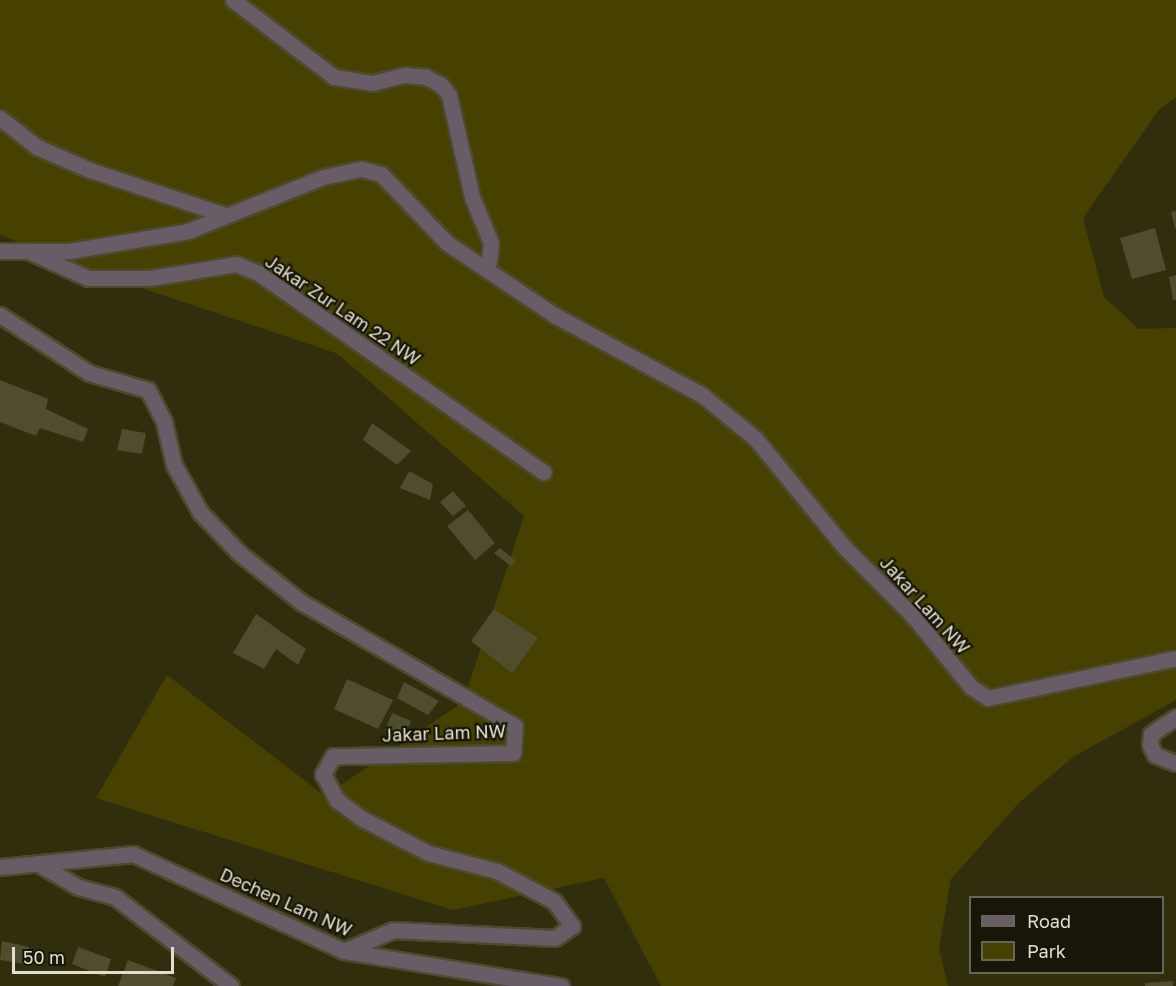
<!DOCTYPE html>
<style>
body{margin:0}
#map{position:relative;width:1176px;height:986px;overflow:hidden;background:#312e0e;font-family:"Golos Text",sans-serif}
div>[style]{position:absolute}
.green>*{inset:0;background:#474100}
.building>*{inset:0;background:#4f4d2d}
.roads{filter:drop-shadow(2px 0 #4d4a2d) drop-shadow(-2px 0 #4d4a2d) drop-shadow(0 2px #4d4a2d) drop-shadow(0 -2px #4d4a2d)}
.minor>*{height:15px;margin:-7.5px;padding:0 7.5px;transform-origin:7.5px;border-radius:7.5px;background:#685d67}
span{translate:-50% -50%;white-space:nowrap;text-align:center;line-height:1.15;-webkit-text-stroke:4.5px #171608;paint-order:stroke}
.street-label{font-size:18px;color:#e0dfcd}
.legend{position:absolute;left:969px;top:896px;width:195px;height:78px;box-sizing:border-box;background:#171608;border:2px solid #676657;margin:0;padding:8px 10px;list-style:none;font-size:18px;color:#e0dfcd}
.legend li{display:flex;align-items:center;gap:12px;height:30px}
.legend b{width:30px;border:2px solid #676657}
.scale{position:absolute;left:12px;top:947px;width:162px;height:27px;box-sizing:border-box;border:3px solid #e0dfcd;border-top:0;padding-left:8px;font-size:18px;line-height:21px;white-space:nowrap;color:#e0dfcd;-webkit-text-stroke:4px #171608;paint-order:stroke}
</style>
<div id="map">
<div class="green">
<div style="clip-path:polygon(0 0,1176px 0,1176px 97px,1158px 111px,1083px 218px,1104px 297px,1139px 329px,1176px 328px,1176px 700px,1073px 757px,1019px 803px,951px 879px,939px 948px,948px 986px,661px 986px,604px 878px,453px 910px,96px 798px,167px 675px,325px 796px,463px 702px,524px 516px,338px 354px,49px 257px,0 234px)"></div>
</div>
<div class="building">
<div style="clip-path:polygon(1176px 211px,1176px 228px,1175px 228px,1171px 212px)"></div>
<div style="clip-path:polygon(1155px 228px,1166px 270px,1132px 279px,1120px 238px)"></div>
<div style="clip-path:polygon(1176px 275px,1176px 300px,1173px 300px,1169px 277px)"></div>
<div style="clip-path:polygon(0 380px,48px 399px,46px 409px,88px 429px,83px 442px,40px 428px,36px 436px,0 422px)"></div>
<div style="clip-path:polygon(372px 423px,411px 451px,397px 465px,363px 440px)"></div>
<div style="clip-path:polygon(122px 429px,146px 433px,142px 454px,117px 450px)"></div>
<div style="clip-path:polygon(409px 471px,433px 484px,430px 500px,400px 488px)"></div>
<div style="clip-path:polygon(453px 491px,466px 506px,453px 516px,440px 502px)"></div>
<div style="clip-path:polygon(468px 510px,495px 543px,475px 560px,447px 526px)"></div>
<div style="clip-path:polygon(500px 548px,516px 561px,511px 566px,494px 553px)"></div>
<div style="clip-path:polygon(494px 609px,538px 638px,512px 673px,471px 641px)"></div>
<div style="clip-path:polygon(256px 614px,306px 649px,298px 665px,276px 649px,264px 669px,233px 653px)"></div>
<div style="clip-path:polygon(347px 679px,393px 700px,378px 729px,334px 709px)"></div>
<div style="clip-path:polygon(404px 682px,439px 701px,428px 715px,397px 698px)"></div>
<div style="clip-path:polygon(392px 713px,411px 721px,403px 738px,385px 730px)"></div>
<div style="clip-path:polygon(2px 941px,29px 947px,25px 964px,0 960px)"></div>
<div style="clip-path:polygon(78px 947px,111px 959px,105px 977px,72px 964px)"></div>
<div style="clip-path:polygon(128px 960px,176px 978px,173px 986px,118px 986px)"></div>
<div style="clip-path:polygon(1173px 981px,1173px 986px,1145px 986px,1145px 983px)"></div>
</div>
<div class="roads">
<div class="minor">
<div style="left:233px;top:0;width:127px;rotate:37.3deg"></div>
<div style="left:334px;top:77px;width:38px;rotate:9deg"></div>
<div style="left:372px;top:83px;width:34px;rotate:-14deg"></div>
<div style="left:405px;top:75px;width:21px;rotate:5deg"></div>
<div style="left:426px;top:77px;width:17px;rotate:28deg"></div>
<div style="left:441px;top:85px;width:13px;rotate:51deg"></div>
<div style="left:449px;top:95px;width:105px;rotate:77.3deg"></div>
<div style="left:472px;top:197px;width:50px;rotate:67.6deg"></div>
<div style="left:491px;top:243px;width:26px;rotate:97deg"></div>
<div style="left:0;top:118px;width:47px;rotate:38.1deg"></div>
<div style="left:37px;top:147px;width:58px;rotate:23.5deg"></div>
<div style="left:90px;top:170px;width:142px;rotate:18.4deg"></div>
<div style="left:0;top:251px;width:69px"></div>
<div style="left:69px;top:251px;width:121px;rotate:-9.5deg"></div>
<div style="left:188px;top:231px;width:145px;rotate:-21.8deg"></div>
<div style="left:323px;top:177px;width:40px;rotate:-12deg"></div>
<div style="left:362px;top:169px;width:20px;rotate:15deg"></div>
<div style="left:381px;top:174px;width:95px;rotate:46.3deg"></div>
<div style="left:447px;top:243px;width:129px;rotate:33.9deg"></div>
<div style="left:554px;top:315px;width:168px;rotate:28.4deg"></div>
<div style="left:702px;top:395px;width:68px;rotate:39.1deg"></div>
<div style="left:755px;top:438px;width:142px;rotate:50.7deg"></div>
<div style="left:845px;top:548px;width:96px;rotate:45deg"></div>
<div style="left:913px;top:616px;width:92px;rotate:50.8deg"></div>
<div style="left:971px;top:687px;width:20px;rotate:33deg"></div>
<div style="left:988px;top:698px;width:192px;rotate:-12deg"></div>
<div style="left:28px;top:251px;width:66px;rotate:24.2deg"></div>
<div style="left:88px;top:278px;width:62px"></div>
<div style="left:150px;top:278px;width:87px;rotate:-9.2deg"></div>
<div style="left:236px;top:264px;width:24px;rotate:22deg"></div>
<div style="left:258px;top:273px;width:348px;rotate:34.9deg"></div>
<div style="left:0;top:315px;width:106px;rotate:33.1deg"></div>
<div style="left:89px;top:373px;width:61px;rotate:16.1deg"></div>
<div style="left:148px;top:390px;width:36px;rotate:63deg"></div>
<div style="left:164px;top:422px;width:44px;rotate:76.9deg"></div>
<div style="left:174px;top:465px;width:54px;rotate:61deg"></div>
<div style="left:200px;top:512px;width:57px;rotate:46.4deg"></div>
<div style="left:239px;top:553px;width:79px;rotate:38.3deg"></div>
<div style="left:301px;top:602px;width:247px;rotate:30.1deg"></div>
<div style="left:515px;top:726px;width:27px;rotate:94deg"></div>
<div style="left:513px;top:753px;width:180px;rotate:179deg"></div>
<div style="left:333px;top:756px;width:21px;rotate:119deg"></div>
<div style="left:323px;top:774px;width:30px;rotate:62deg"></div>
<div style="left:337px;top:800px;width:30px;rotate:37deg"></div>
<div style="left:361px;top:818px;width:76px;rotate:27.6deg"></div>
<div style="left:428px;top:853px;width:71px;rotate:14.6deg"></div>
<div style="left:497px;top:871px;width:64px;rotate:27.8deg"></div>
<div style="left:554px;top:901px;width:31px;rotate:54deg"></div>
<div style="left:572px;top:926px;width:21px;rotate:145deg"></div>
<div style="left:555px;top:938px;width:162px;rotate:-177.2deg"></div>
<div style="left:393px;top:930px;width:53px;rotate:156.8deg"></div>
<div style="left:1176px;top:717px;width:30px;rotate:146deg"></div>
<div style="left:1151px;top:734px;width:11px;rotate:95deg"></div>
<div style="left:1150px;top:745px;width:11px;rotate:63deg"></div>
<div style="left:1155px;top:755px;width:22px;rotate:21deg"></div>
<div style="left:37px;top:863px;width:48px;rotate:30.3deg"></div>
<div style="left:78px;top:887px;width:38px;rotate:15deg"></div>
<div style="left:115px;top:897px;width:146px;rotate:37.5deg"></div>
<div style="left:0;top:867px;width:134px;rotate:-5.6deg"></div>
<div style="left:133px;top:854px;width:232px;rotate:24.7deg"></div>
<div style="left:344px;top:951px;width:220px;rotate:9.2deg"></div>
</div>
</div>
<div class="street-label">
<span style="left:343px;top:310px;rotate:34deg">Jakar Zur Lam 22 NW</span>
<span style="left:925px;top:605px;rotate:48deg">Jakar Lam NW</span>
<span style="left:444px;top:733px;rotate:-2deg">Jakar Lam NW</span>
<span style="left:286px;top:902px;rotate:24deg">Dechen Lam NW</span>
</div>
<ul class="legend">
<li><b style="height:8px;background:#685d67"></b>Road</li>
<li><b style="height:16px;background:#474100"></b>Park</li>
</ul>
<div class="scale">50 m</div>
</div>
